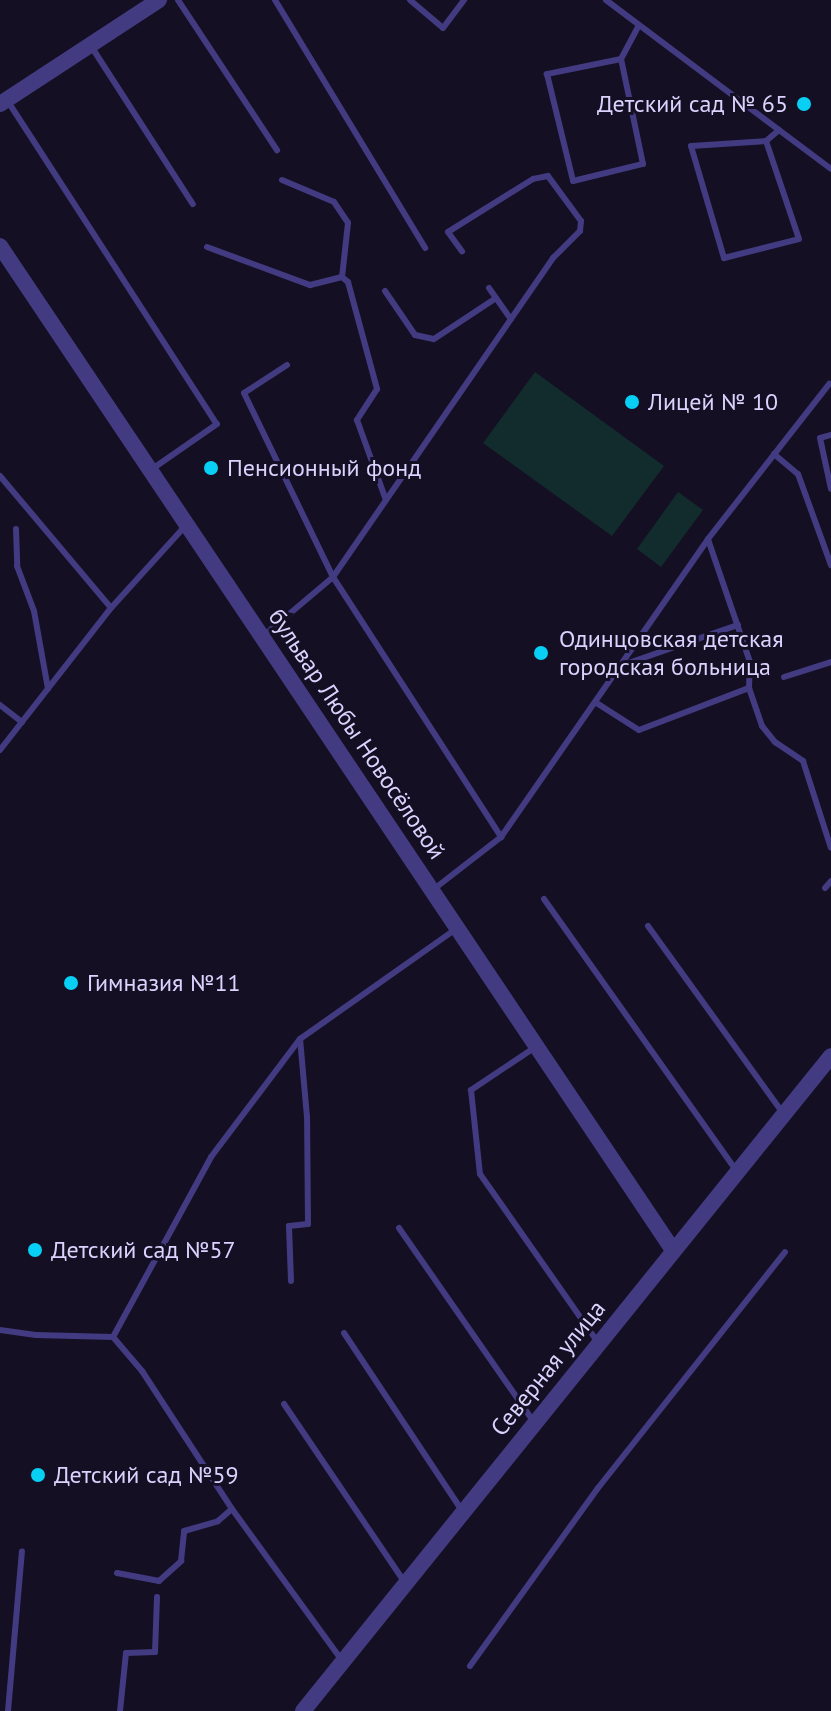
<!DOCTYPE html>
<meta charset="utf-8">
<style>
body{margin:0}
#map{position:relative;width:831px;height:1711px;overflow:hidden;background:#140f23;font-family:"PT Sans",sans-serif}
div>[style]{position:absolute}
.green>*{inset:0;background:#122c2d}
.service>*{height:6px;margin:-3px;padding:0 3px;transform-origin:3px;border-radius:3px;background:#423b81}
.tertiary>*{height:16px;margin:-8px;padding:0 8px;transform-origin:8px;border-radius:8px;background:#423b81}
.dots>*{width:22px;height:22px;translate:-50% -50%;box-sizing:border-box;border:4px solid #140f23;border-radius:50%}
span{translate:-50% -50%;white-space:nowrap;text-align:center;line-height:1.15;-webkit-text-stroke:6px #140f23;paint-order:stroke}
.poi-label{font-size:24px;color:#dad3fe}
.right{translate:-100% -50%;text-align:right}
.left{translate:0 -50%;text-align:left}
.street-label{font-size:24px;color:#dad3fe}
</style>
<div id="map">
<div class="green">
<div style="clip-path:polygon(535px 372px,664px 466px,612px 536px,483px 443px)"></div>
<div style="clip-path:polygon(678px 492px,703px 510px,661px 567px,637px 549px)"></div>
</div>
<div class="service">
<div style="left:178px;top:0;width:180px;rotate:56.6deg"></div>
<div style="left:275px;top:0;width:290px;rotate:58.8deg"></div>
<div style="left:410px;top:0;width:43px;rotate:40.3deg"></div>
<div style="left:443px;top:28px;width:35px;rotate:-53deg"></div>
<div style="left:606px;top:0;width:281px;rotate:36.9deg"></div>
<div style="left:91px;top:46px;width:188px;rotate:57.2deg"></div>
<div style="left:621px;top:59px;width:76px;rotate:168.5deg"></div>
<div style="left:547px;top:74px;width:110px;rotate:76.3deg"></div>
<div style="left:573px;top:181px;width:72px;rotate:-13.7deg"></div>
<div style="left:643px;top:164px;width:107px;rotate:-101.8deg"></div>
<div style="left:621px;top:59px;width:38px;rotate:-62deg"></div>
<div style="left:7px;top:100px;width:386px;rotate:57.1deg"></div>
<div style="left:217px;top:424px;width:79px;rotate:145.3deg"></div>
<div style="left:766px;top:141px;width:75px;rotate:176.2deg"></div>
<div style="left:691px;top:146px;width:117px;rotate:73.6deg"></div>
<div style="left:724px;top:258px;width:77px;rotate:-14.2deg"></div>
<div style="left:799px;top:239px;width:103px;rotate:-108.6deg"></div>
<div style="left:766px;top:141px;width:17px;rotate:-40deg"></div>
<div style="left:282px;top:180px;width:56px;rotate:22.9deg"></div>
<div style="left:334px;top:202px;width:25px;rotate:56deg"></div>
<div style="left:348px;top:223px;width:54px;rotate:96.3deg"></div>
<div style="left:207px;top:247px;width:110px;rotate:20.3deg"></div>
<div style="left:310px;top:285px;width:33px;rotate:-14deg"></div>
<div style="left:342px;top:277px;width:8px;rotate:40deg"></div>
<div style="left:348px;top:282px;width:111px;rotate:74.8deg"></div>
<div style="left:377px;top:389px;width:37px;rotate:123deg"></div>
<div style="left:357px;top:420px;width:85px;rotate:70.1deg"></div>
<div style="left:489px;top:288px;width:38px;rotate:55deg"></div>
<div style="left:385px;top:291px;width:53px;rotate:55.7deg"></div>
<div style="left:415px;top:335px;width:19px;rotate:12deg"></div>
<div style="left:434px;top:339px;width:74px;rotate:-33.5deg"></div>
<div style="left:287px;top:365px;width:51px;rotate:146.9deg"></div>
<div style="left:244px;top:393px;width:204px;rotate:64.2deg"></div>
<div style="left:333px;top:577px;width:310px;rotate:57.1deg"></div>
<div style="left:831px;top:435px;width:11px;rotate:165deg"></div>
<div style="left:820px;top:438px;width:52px;rotate:77.8deg"></div>
<div style="left:774px;top:454px;width:31px;rotate:40deg"></div>
<div style="left:798px;top:474px;width:97px;rotate:70.1deg"></div>
<div style="left:0;top:476px;width:172px;rotate:49.9deg"></div>
<div style="left:16px;top:529px;width:37px;rotate:88deg"></div>
<div style="left:17px;top:566px;width:48px;rotate:69.3deg"></div>
<div style="left:34px;top:611px;width:79px;rotate:79.8deg"></div>
<div style="left:262px;top:637px;width:93px;rotate:-40.2deg"></div>
<div style="left:333px;top:577px;width:388px;rotate:-55.4deg"></div>
<div style="left:553px;top:258px;width:38px;rotate:-45deg"></div>
<div style="left:580px;top:231px;width:10px;rotate:-84deg"></div>
<div style="left:581px;top:221px;width:56px;rotate:-126.3deg"></div>
<div style="left:548px;top:176px;width:15px;rotate:169deg"></div>
<div style="left:533px;top:179px;width:100px;rotate:148.1deg"></div>
<div style="left:448px;top:232px;width:24px;rotate:54deg"></div>
<div style="left:620px;top:666px;width:125px;rotate:-19.2deg"></div>
<div style="left:784px;top:677px;width:49px;rotate:-17.7deg"></div>
<div style="left:749px;top:688px;width:40px;rotate:71.1deg"></div>
<div style="left:762px;top:726px;width:21px;rotate:51deg"></div>
<div style="left:775px;top:742px;width:34px;rotate:34deg"></div>
<div style="left:803px;top:761px;width:91px;rotate:72.2deg"></div>
<div style="left:595px;top:702px;width:52px;rotate:32.5deg"></div>
<div style="left:639px;top:730px;width:118px;rotate:-20.9deg"></div>
<div style="left:749px;top:688px;width:26px;rotate:-88deg"></div>
<div style="left:750px;top:662px;width:130px;rotate:-108.9deg"></div>
<div style="left:0;top:705px;width:28px;rotate:38deg"></div>
<div style="left:0;top:750px;width:180px;rotate:-52deg"></div>
<div style="left:111px;top:608px;width:112px;rotate:-47.9deg"></div>
<div style="left:825px;top:888px;width:9px;rotate:-49deg"></div>
<div style="left:434px;top:889px;width:85px;rotate:-37.8deg"></div>
<div style="left:501px;top:837px;width:363px;rotate:-55.2deg"></div>
<div style="left:708px;top:539px;width:197px;rotate:-52deg"></div>
<div style="left:544px;top:899px;width:332px;rotate:54.7deg"></div>
<div style="left:648px;top:926px;width:229px;rotate:54.2deg"></div>
<div style="left:534px;top:1048px;width:76px;rotate:146.3deg"></div>
<div style="left:471px;top:1090px;width:84px;rotate:83.9deg"></div>
<div style="left:480px;top:1174px;width:204px;rotate:55deg"></div>
<div style="left:399px;top:1228px;width:235px;rotate:55.2deg"></div>
<div style="left:291px;top:1281px;width:55px;rotate:-92.1deg"></div>
<div style="left:289px;top:1226px;width:19px;rotate:-6deg"></div>
<div style="left:308px;top:1224px;width:107px;rotate:-90.5deg"></div>
<div style="left:307px;top:1117px;width:78px;rotate:-95.1deg"></div>
<div style="left:0;top:1330px;width:36px;rotate:8deg"></div>
<div style="left:36px;top:1335px;width:77px;rotate:1.5deg"></div>
<div style="left:113px;top:1337px;width:45px;rotate:49.5deg"></div>
<div style="left:142px;top:1371px;width:165px;rotate:56.9deg"></div>
<div style="left:232px;top:1509px;width:185px;rotate:54deg"></div>
<div style="left:344px;top:1333px;width:211px;rotate:56.4deg"></div>
<div style="left:113px;top:1337px;width:205px;rotate:-61.4deg"></div>
<div style="left:211px;top:1157px;width:148px;rotate:-53deg"></div>
<div style="left:300px;top:1039px;width:191px;rotate:-35.2deg"></div>
<div style="left:284px;top:1404px;width:214px;rotate:55.9deg"></div>
<div style="left:117px;top:1573px;width:43px;rotate:10.8deg"></div>
<div style="left:159px;top:1581px;width:30px;rotate:-42deg"></div>
<div style="left:181px;top:1561px;width:30px;rotate:-84deg"></div>
<div style="left:184px;top:1531px;width:35px;rotate:-16deg"></div>
<div style="left:218px;top:1521px;width:18px;rotate:-41deg"></div>
<div style="left:470px;top:1666px;width:219px;rotate:-54.3deg"></div>
<div style="left:598px;top:1488px;width:301px;rotate:-51.6deg"></div>
<div style="left:8px;top:1711px;width:160px;rotate:-85deg"></div>
<div style="left:120px;top:1711px;width:58px;rotate:-84.1deg"></div>
<div style="left:126px;top:1653px;width:29px;rotate:-2deg"></div>
<div style="left:155px;top:1652px;width:55px;rotate:-87.9deg"></div>
</div>
<div class="tertiary">
<div style="left:0;top:104px;width:190px;rotate:-33.2deg"></div>
<div style="left:0;top:246px;width:1209px;rotate:56.17deg"></div>
<div style="left:303px;top:1711px;width:841px;rotate:-51.13deg"></div>
</div>
<div class="dots">
<div style="left:804px;top:104px;background:#08cff4"></div>
<div style="left:632px;top:402px;background:#08cff4"></div>
<div style="left:211px;top:468px;background:#08cff4"></div>
<div style="left:541px;top:653px;background:#08cff4"></div>
<div style="left:71px;top:983px;background:#08cff4"></div>
<div style="left:35px;top:1250px;background:#08cff4"></div>
<div style="left:38px;top:1475px;background:#08cff4"></div>
</div>
<div class="poi-label">
<span class="right" style="left:788px;top:104px">Детский сад № 65</span>
<span class="left" style="left:648px;top:402px">Лицей № 10</span>
<span class="left" style="left:227px;top:468px">Пенсионный фонд</span>
<span class="left" style="left:559px;top:653px">Одинцовская детская<br>городская больница</span>
<span class="left" style="left:87px;top:983px">Гимназия №11</span>
<span class="left" style="left:51px;top:1250px">Детский сад №57</span>
<span class="left" style="left:54px;top:1475px">Детский сад №59</span>
</div>
<div class="street-label">
<span style="left:357px;top:734px;rotate:56deg">бульвар Любы Новосёловой</span>
<span style="left:548px;top:1368px;rotate:-51deg">Северная улица</span>
</div>
</div>
